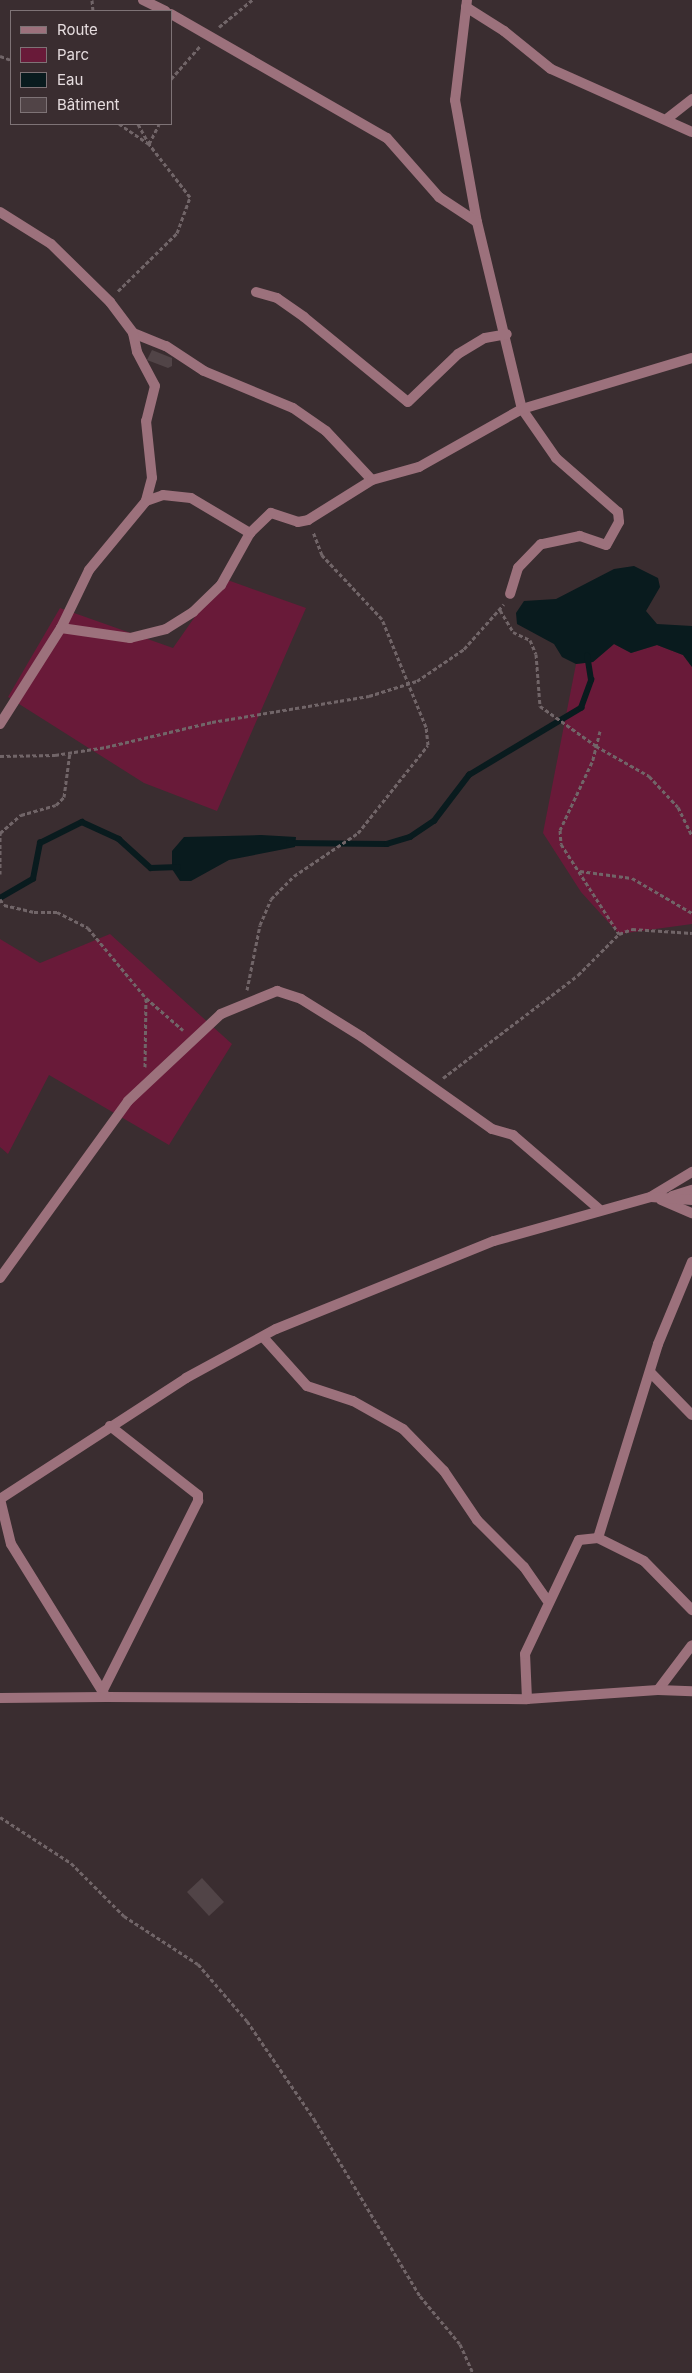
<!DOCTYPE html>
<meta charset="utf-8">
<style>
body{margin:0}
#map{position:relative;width:692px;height:2373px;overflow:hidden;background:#3a2d30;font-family:Inter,sans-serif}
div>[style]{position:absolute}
.green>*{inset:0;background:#691a39}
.water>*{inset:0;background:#091b1e}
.stream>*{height:5.5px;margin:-2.75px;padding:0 2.75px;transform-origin:2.75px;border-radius:2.75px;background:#091b1e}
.building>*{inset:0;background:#514447}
.path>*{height:3px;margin-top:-1.5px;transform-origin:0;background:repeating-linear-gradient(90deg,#716568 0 4px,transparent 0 6.5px)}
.street>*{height:10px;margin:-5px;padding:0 5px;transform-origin:5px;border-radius:5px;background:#9c717c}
span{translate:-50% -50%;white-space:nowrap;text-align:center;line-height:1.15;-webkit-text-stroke:4.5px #3a2d30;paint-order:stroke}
.legend{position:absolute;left:10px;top:10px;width:162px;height:115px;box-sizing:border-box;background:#3a2d30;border:1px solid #7e7376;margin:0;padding:6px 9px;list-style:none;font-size:15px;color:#e5dcde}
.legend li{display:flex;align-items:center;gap:10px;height:25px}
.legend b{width:25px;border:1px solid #7e7376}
</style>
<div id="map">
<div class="green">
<div style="clip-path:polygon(222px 578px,306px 608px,217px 811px,144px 783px,8px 697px,60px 608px,173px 648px)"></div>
<div style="clip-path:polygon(614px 644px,631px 653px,657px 645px,683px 655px,692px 667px,692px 924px,619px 934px,581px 892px,543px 833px,576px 664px,593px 662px)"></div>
<div style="clip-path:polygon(110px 934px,232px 1044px,169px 1145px,49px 1075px,8px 1154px,0 1147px,0 939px,40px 963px)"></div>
</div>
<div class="water">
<div style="clip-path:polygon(634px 566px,658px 578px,660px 587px,646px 611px,657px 624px,692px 626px,692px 667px,683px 655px,657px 645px,631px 653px,614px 644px,593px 662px,576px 664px,562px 657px,554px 644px,517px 624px,516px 613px,524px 601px,556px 599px,614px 569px)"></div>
<div style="clip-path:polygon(261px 835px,296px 837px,295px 847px,229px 860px,191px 881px,180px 881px,172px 869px,172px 851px,184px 837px)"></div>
</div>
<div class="stream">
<div style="left:289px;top:843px;width:98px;rotate:0.6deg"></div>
<div style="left:387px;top:844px;width:24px;rotate:-17deg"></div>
<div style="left:410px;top:837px;width:29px;rotate:-34deg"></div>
<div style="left:434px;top:821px;width:58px;rotate:-52.7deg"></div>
<div style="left:469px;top:775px;width:131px;rotate:-30.9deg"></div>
<div style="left:581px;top:708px;width:30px;rotate:-70deg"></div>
<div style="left:591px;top:680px;width:24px;rotate:-99deg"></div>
<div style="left:0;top:898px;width:38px;rotate:-30deg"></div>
<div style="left:33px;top:879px;width:37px;rotate:-79deg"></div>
<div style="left:40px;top:843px;width:47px;rotate:-26.6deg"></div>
<div style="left:82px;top:822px;width:41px;rotate:24.7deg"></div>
<div style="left:119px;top:839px;width:43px;rotate:42.2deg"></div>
<div style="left:151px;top:868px;width:27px;rotate:-2deg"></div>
</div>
<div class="building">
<div style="clip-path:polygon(152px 350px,172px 358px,172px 366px,168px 368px,147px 360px)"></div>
<div style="clip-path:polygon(202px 1878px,224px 1902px,209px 1916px,187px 1892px)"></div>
</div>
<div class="path">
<div style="left:92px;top:0;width:11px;rotate:85deg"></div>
<div style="left:219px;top:27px;width:43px;rotate:-39.3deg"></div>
<div style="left:0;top:56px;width:12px;rotate:20deg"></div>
<div style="left:171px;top:79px;width:45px;rotate:-48.6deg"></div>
<div style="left:138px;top:124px;width:23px;rotate:61deg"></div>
<div style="left:149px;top:144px;width:22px;rotate:-63deg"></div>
<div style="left:118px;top:291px;width:83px;rotate:-44.5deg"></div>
<div style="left:177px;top:233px;width:38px;rotate:-70deg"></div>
<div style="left:190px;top:197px;width:67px;rotate:-127.7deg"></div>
<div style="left:149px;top:144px;width:36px;rotate:-146deg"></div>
<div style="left:500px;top:610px;width:26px;rotate:59deg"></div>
<div style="left:513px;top:632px;width:19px;rotate:25deg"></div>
<div style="left:530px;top:640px;width:15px;rotate:67deg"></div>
<div style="left:536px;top:654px;width:52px;rotate:85.6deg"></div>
<div style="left:540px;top:706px;width:69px;rotate:35.5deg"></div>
<div style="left:596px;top:746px;width:61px;rotate:29.5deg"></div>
<div style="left:649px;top:776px;width:42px;rotate:46.9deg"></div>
<div style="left:678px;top:807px;width:32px;rotate:64deg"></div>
<div style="left:600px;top:731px;width:32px;rotate:104deg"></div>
<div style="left:592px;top:762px;width:75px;rotate:115.2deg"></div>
<div style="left:560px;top:830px;width:14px;rotate:86deg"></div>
<div style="left:561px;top:844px;width:107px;rotate:57.2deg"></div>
<div style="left:0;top:756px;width:55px;rotate:-1deg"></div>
<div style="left:55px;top:755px;width:52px;rotate:-8.9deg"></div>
<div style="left:106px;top:747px;width:109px;rotate:-13.3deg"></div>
<div style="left:212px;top:722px;width:159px;rotate:-9.4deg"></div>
<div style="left:369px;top:696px;width:50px;rotate:-17.4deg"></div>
<div style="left:417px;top:681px;width:57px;rotate:-34.2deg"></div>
<div style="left:464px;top:649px;width:60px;rotate:-48.4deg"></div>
<div style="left:0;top:833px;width:28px;rotate:-41deg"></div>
<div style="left:21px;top:815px;width:36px;rotate:-16deg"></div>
<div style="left:56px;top:805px;width:11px;rotate:-45deg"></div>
<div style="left:64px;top:797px;width:45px;rotate:-82.4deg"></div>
<div style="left:580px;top:871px;width:52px;rotate:7.7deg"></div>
<div style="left:632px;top:878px;width:69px;rotate:30.3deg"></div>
<div style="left:0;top:874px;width:41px;rotate:-90deg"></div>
<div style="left:0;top:899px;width:7px;rotate:56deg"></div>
<div style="left:4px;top:905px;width:31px;rotate:13deg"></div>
<div style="left:34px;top:912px;width:23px"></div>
<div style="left:57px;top:912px;width:35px;rotate:27deg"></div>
<div style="left:88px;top:928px;width:91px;rotate:50.4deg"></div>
<div style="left:146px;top:998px;width:49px;rotate:40.9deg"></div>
<div style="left:247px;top:990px;width:66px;rotate:-78.7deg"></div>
<div style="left:260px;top:925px;width:28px;rotate:-67deg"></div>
<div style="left:271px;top:899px;width:33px;rotate:-45deg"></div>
<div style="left:294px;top:876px;width:77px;rotate:-33.9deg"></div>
<div style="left:358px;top:833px;width:112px;rotate:-51.5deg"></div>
<div style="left:428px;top:745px;width:18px;rotate:-96deg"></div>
<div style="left:426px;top:727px;width:117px;rotate:-112.2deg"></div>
<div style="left:382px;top:619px;width:88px;rotate:-133.2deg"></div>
<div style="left:322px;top:555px;width:25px;rotate:-111deg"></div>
<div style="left:145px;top:1067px;width:69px;rotate:-89.2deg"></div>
<div style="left:443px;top:1078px;width:170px;rotate:-37.3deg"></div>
<div style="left:578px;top:975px;width:58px;rotate:-45deg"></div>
<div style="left:619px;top:934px;width:14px;rotate:-21deg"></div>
<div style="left:632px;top:929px;width:60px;rotate:3.8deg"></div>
<div style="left:0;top:1817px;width:85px;rotate:32.9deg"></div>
<div style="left:71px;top:1863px;width:75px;rotate:45deg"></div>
<div style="left:124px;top:1916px;width:88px;rotate:33deg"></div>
<div style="left:198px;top:1964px;width:75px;rotate:49.3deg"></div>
<div style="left:247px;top:2021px;width:119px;rotate:55.6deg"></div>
<div style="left:314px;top:2119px;width:206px;rotate:59.1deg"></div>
<div style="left:420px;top:2296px;width:62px;rotate:50.2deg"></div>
<div style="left:460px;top:2344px;width:32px;rotate:66deg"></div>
</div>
<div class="street">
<div style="left:143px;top:0;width:25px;rotate:26deg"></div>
<div style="left:467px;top:0;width:101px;rotate:96.8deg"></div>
<div style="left:455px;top:100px;width:124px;rotate:79.8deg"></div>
<div style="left:477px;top:222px;width:192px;rotate:76.5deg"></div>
<div style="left:522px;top:409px;width:60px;rotate:55.2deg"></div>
<div style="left:556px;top:458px;width:82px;rotate:41.1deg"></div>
<div style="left:618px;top:512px;width:10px;rotate:84deg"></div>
<div style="left:619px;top:522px;width:26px;rotate:119deg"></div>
<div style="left:606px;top:545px;width:28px;rotate:-161deg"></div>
<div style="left:580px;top:536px;width:40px;rotate:168deg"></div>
<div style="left:541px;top:544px;width:33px;rotate:134deg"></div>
<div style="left:518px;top:568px;width:27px;rotate:107deg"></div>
<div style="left:466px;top:7px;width:45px;rotate:32.3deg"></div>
<div style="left:504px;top:31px;width:60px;rotate:39deg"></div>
<div style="left:551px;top:69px;width:154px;rotate:24.1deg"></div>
<div style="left:171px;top:14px;width:249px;rotate:29.9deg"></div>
<div style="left:387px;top:138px;width:79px;rotate:48.6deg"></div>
<div style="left:439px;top:197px;width:45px;rotate:33.3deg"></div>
<div style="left:668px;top:118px;width:31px;rotate:-38deg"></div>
<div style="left:0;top:212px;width:60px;rotate:32.1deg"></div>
<div style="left:51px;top:244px;width:83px;rotate:44.5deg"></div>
<div style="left:110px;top:302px;width:39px;rotate:53deg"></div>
<div style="left:133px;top:333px;width:35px;rotate:22deg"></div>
<div style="left:166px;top:346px;width:45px;rotate:33.3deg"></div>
<div style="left:204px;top:371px;width:96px;rotate:22.6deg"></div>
<div style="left:293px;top:408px;width:40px;rotate:34.9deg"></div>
<div style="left:326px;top:431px;width:67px;rotate:46.8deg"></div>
<div style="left:256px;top:292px;width:22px;rotate:16deg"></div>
<div style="left:277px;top:298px;width:33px;rotate:35deg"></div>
<div style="left:304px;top:317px;width:134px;rotate:39.3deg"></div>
<div style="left:408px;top:402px;width:69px;rotate:-43.8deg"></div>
<div style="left:458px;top:354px;width:31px;rotate:-31deg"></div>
<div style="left:485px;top:338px;width:22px;rotate:-10deg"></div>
<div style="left:133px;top:333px;width:19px;rotate:78deg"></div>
<div style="left:137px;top:352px;width:38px;rotate:62deg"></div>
<div style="left:155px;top:386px;width:36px;rotate:104deg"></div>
<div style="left:146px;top:421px;width:57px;rotate:84deg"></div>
<div style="left:152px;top:478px;width:24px;rotate:105deg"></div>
<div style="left:61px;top:628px;width:70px;rotate:8.2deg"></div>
<div style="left:130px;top:638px;width:37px;rotate:-14deg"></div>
<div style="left:166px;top:629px;width:32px;rotate:-32deg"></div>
<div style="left:193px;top:612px;width:39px;rotate:-44deg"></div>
<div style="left:221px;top:585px;width:60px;rotate:-60.9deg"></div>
<div style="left:0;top:724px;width:114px;rotate:-57.6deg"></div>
<div style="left:61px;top:628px;width:64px;rotate:-64.2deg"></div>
<div style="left:89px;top:570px;width:89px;rotate:-50.4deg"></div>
<div style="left:146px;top:501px;width:18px;rotate:-19deg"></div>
<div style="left:163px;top:495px;width:28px;rotate:6deg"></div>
<div style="left:191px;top:498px;width:69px;rotate:30.7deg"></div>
<div style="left:250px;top:533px;width:29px;rotate:-44deg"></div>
<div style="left:271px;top:513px;width:28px;rotate:18deg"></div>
<div style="left:298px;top:522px;width:10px;rotate:-11deg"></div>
<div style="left:308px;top:520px;width:75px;rotate:-32deg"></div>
<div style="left:372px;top:480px;width:49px;rotate:-15.5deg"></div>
<div style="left:419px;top:467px;width:118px;rotate:-29.4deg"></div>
<div style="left:522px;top:409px;width:177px;rotate:-16.7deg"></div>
<div style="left:652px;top:1196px;width:47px;rotate:-31deg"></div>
<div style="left:672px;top:1196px;width:21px;rotate:-17deg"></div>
<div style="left:661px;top:1200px;width:34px;rotate:23deg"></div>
<div style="left:0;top:1278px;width:218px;rotate:-54.1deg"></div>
<div style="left:128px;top:1101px;width:127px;rotate:-43.1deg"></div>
<div style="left:221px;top:1014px;width:61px;rotate:-22.3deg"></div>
<div style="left:277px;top:991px;width:25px;rotate:18deg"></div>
<div style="left:301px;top:999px;width:72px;rotate:31.9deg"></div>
<div style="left:362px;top:1037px;width:159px;rotate:35.3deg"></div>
<div style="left:492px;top:1129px;width:22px;rotate:16deg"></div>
<div style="left:513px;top:1135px;width:113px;rotate:40.7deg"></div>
<div style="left:263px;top:1337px;width:66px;rotate:48.1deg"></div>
<div style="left:307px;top:1386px;width:48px;rotate:18.1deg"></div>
<div style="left:353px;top:1401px;width:57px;rotate:29.2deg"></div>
<div style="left:403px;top:1429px;width:59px;rotate:45.7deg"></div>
<div style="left:444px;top:1471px;width:59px;rotate:56deg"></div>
<div style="left:477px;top:1520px;width:66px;rotate:45deg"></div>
<div style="left:524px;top:1567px;width:40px;rotate:55.1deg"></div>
<div style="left:650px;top:1372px;width:60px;rotate:45.7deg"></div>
<div style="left:0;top:1499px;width:46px;rotate:76.3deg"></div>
<div style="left:11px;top:1544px;width:180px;rotate:58.2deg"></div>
<div style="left:106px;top:1697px;width:421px;rotate:0.3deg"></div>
<div style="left:527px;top:1699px;width:131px;rotate:-3.9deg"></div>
<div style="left:658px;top:1690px;width:56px;rotate:-52.9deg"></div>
<div style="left:0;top:1499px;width:222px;rotate:-33deg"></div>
<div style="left:186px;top:1378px;width:102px;rotate:-28.6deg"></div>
<div style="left:276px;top:1329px;width:235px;rotate:-22deg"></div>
<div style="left:494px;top:1241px;width:163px;rotate:-15.7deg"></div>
<div style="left:651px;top:1197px;width:41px;rotate:4.2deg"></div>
<div style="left:598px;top:1538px;width:51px;rotate:26.6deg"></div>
<div style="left:644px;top:1561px;width:69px;rotate:45.6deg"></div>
<div style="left:103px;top:1690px;width:212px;rotate:-63.3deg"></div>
<div style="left:198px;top:1501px;width:6px;rotate:-90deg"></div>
<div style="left:198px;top:1495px;width:112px;rotate:-141.9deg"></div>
<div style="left:658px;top:1690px;width:34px;rotate:2deg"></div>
<div style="left:0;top:1698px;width:106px;rotate:-0.5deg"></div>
<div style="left:527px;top:1699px;width:45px;rotate:-92.5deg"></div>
<div style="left:525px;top:1654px;width:126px;rotate:-64.7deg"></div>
<div style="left:579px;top:1540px;width:19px;rotate:-6deg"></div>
<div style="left:598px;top:1538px;width:203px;rotate:-72.8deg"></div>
<div style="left:658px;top:1344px;width:89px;rotate:-67.5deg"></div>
</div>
<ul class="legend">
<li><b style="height:6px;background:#9c717c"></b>Route</li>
<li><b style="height:14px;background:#691a39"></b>Parc</li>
<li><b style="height:14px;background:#091b1e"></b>Eau</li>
<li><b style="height:14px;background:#514447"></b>Bâtiment</li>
</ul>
</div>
